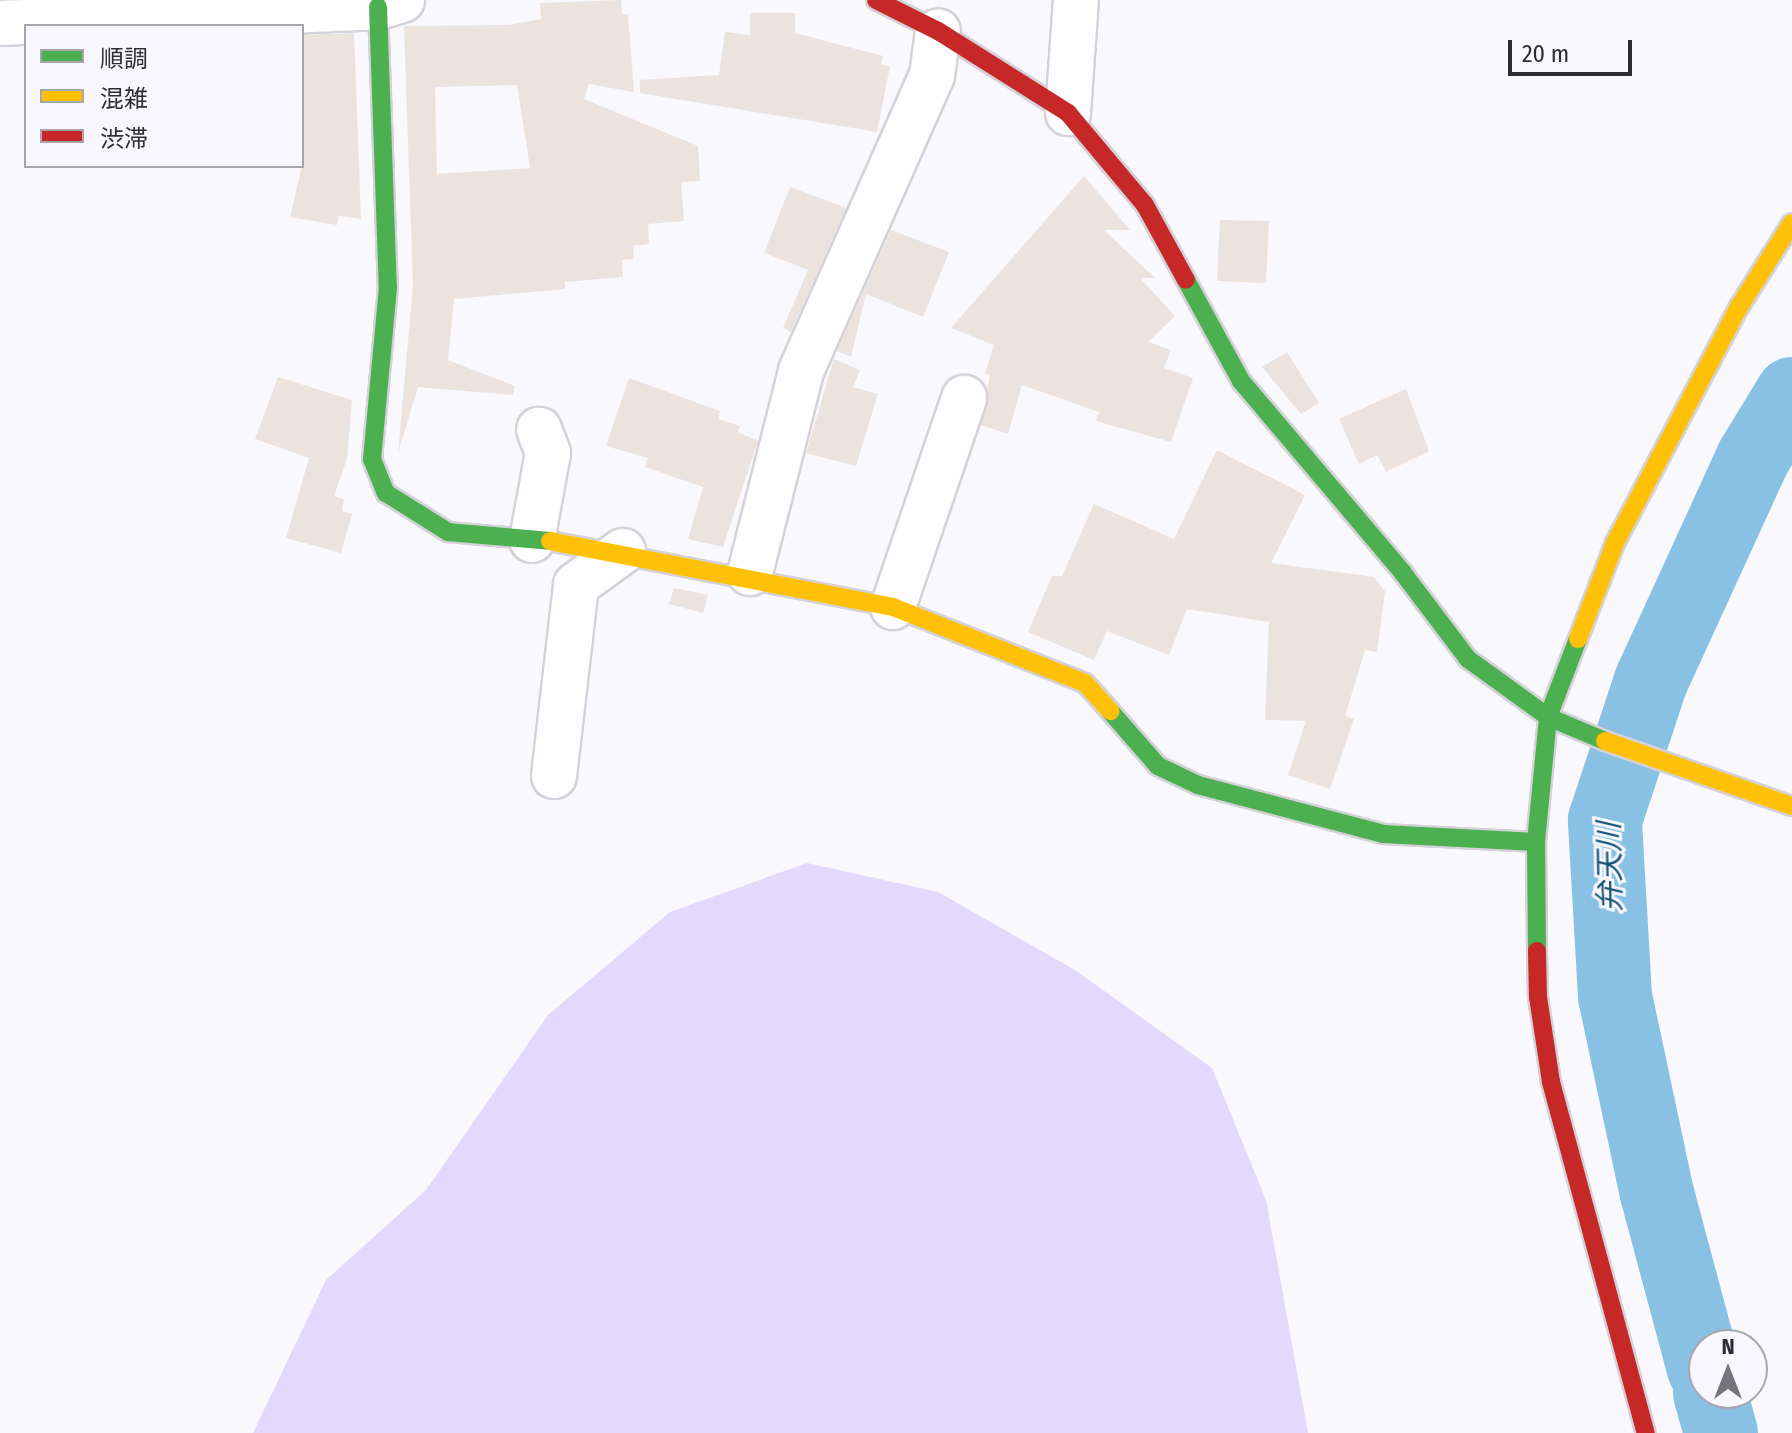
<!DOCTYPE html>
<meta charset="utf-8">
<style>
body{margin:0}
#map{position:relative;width:1792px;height:1433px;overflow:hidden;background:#f9f8fc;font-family:"Fira Sans Condensed","Noto Sans JP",sans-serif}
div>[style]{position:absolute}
.forest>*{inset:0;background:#e2d9fd}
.river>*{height:74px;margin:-37px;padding:0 37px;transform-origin:37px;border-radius:37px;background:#88c1e4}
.building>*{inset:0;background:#ece3df}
.roads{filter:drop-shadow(2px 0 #d4d2d8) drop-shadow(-2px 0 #d4d2d8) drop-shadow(0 2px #d4d2d8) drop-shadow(0 -2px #d4d2d8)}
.street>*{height:44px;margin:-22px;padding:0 22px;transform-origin:22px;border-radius:22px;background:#fefeff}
.fast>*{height:18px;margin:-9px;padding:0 9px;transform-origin:9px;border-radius:9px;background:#4caf50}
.slow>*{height:18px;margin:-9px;padding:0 9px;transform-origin:9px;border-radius:9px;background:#ffc107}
.jam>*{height:18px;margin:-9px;padding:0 9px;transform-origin:9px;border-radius:9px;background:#c62828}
span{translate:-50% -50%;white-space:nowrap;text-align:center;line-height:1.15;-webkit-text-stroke:6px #f8f7fd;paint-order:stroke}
.water-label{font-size:30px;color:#185678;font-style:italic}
.legend{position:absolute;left:24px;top:24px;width:280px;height:144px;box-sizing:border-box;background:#f8f7fd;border:2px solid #a7a6ad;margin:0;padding:10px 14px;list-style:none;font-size:24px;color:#2e2c35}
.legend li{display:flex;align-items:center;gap:16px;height:40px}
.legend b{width:40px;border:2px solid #a7a6ad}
.north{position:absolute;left:1688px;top:1329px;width:80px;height:80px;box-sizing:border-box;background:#f8f7fd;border:2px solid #a7a6ad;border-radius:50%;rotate:0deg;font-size:22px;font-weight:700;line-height:32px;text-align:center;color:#2e2c35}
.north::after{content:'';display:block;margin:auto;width:28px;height:36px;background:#75737b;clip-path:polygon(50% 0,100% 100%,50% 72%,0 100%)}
.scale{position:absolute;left:1508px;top:40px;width:124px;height:36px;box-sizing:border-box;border:4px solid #2e2c35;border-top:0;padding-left:10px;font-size:24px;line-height:28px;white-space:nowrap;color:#2e2c35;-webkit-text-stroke:6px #f8f7fd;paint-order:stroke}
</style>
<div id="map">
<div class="forest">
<div style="clip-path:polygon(807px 863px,938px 892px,1075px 970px,1212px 1068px,1266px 1200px,1308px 1433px,253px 1433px,326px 1280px,426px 1190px,548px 1015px,670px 912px)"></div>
</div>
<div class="river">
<div style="left:1704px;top:1369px;width:181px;rotate:-105deg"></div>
<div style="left:1657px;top:1194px;width:202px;rotate:-102deg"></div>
<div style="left:1615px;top:996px;width:176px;rotate:-93.3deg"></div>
<div style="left:1605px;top:820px;width:146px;rotate:-71.7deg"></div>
<div style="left:1651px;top:681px;width:245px;rotate:-65.4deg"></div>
<div style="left:1753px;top:458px;width:75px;rotate:-58.6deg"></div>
<div style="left:1710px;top:1393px;width:41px;rotate:74.6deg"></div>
</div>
<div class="building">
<div style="clip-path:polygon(evenodd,621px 0,622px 14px,628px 14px,634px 92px,589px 84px,584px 99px,698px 146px,700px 181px,681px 182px,684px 221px,648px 224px,649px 244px,633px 246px,634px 259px,622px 260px,623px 277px,565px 282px,565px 289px,454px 299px,448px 360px,515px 386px,513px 395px,418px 387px,398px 453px,413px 286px,404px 26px,509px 25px,541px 19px,540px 3px,621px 0,517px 85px,530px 168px,437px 174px,435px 87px,517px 85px)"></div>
<div style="clip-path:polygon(750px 13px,795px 13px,795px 33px,883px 56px,881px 65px,890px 66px,877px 132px,640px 93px,640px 80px,719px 75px,725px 32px,750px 35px)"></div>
<div style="clip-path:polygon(354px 33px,361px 219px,339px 216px,337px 225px,290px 217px,302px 166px,302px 35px)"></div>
<div style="clip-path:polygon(1084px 176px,1130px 230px,1104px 230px,1155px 278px,1140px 278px,1175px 316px,1148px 342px,1171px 350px,1164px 368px,1193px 378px,1171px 442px,1096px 421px,1099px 412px,1022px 385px,1008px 434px,981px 425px,990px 375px,985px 373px,994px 345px,951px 328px)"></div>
<div style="clip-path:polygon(790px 187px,846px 208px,791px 332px,783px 328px,808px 270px,764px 253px)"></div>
<div style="clip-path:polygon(1220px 220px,1269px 221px,1266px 283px,1217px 281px)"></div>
<div style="clip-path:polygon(891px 230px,949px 252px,923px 317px,866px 294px,851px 357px,837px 351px)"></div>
<div style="clip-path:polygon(1287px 352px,1319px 403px,1301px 414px,1262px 367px)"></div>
<div style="clip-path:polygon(834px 359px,860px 370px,853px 387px,878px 394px,856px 466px,806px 453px)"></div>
<div style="clip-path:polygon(278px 377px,352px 400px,347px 459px,334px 496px,344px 499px,342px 511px,352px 514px,341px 553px,286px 538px,309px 458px,255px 439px)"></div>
<div style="clip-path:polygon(629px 378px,720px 411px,718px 419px,740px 426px,738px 432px,758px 441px,723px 547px,688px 539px,703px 487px,645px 467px,648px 458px,606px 446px)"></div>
<div style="clip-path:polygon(1406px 389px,1429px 451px,1386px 472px,1377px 455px,1359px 464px,1339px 419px)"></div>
<div style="clip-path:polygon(1217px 450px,1305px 495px,1271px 563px,1374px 577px,1385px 591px,1377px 652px,1365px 650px,1345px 716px,1354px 719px,1330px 789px,1288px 775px,1306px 721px,1265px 720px,1269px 622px,1187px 609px,1169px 655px,1107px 631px,1094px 660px,1028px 632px,1052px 576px,1062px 576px,1094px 504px,1174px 539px)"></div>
<div style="clip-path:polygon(674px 588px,708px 595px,703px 613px,669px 604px)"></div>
</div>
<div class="roads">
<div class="street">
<div style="left:0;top:23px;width:378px;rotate:-2.4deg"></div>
<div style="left:378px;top:7px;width:25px;rotate:-16deg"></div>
<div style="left:1068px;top:113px;width:113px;rotate:-86deg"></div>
<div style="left:532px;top:540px;width:88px;rotate:-79.6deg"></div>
<div style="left:548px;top:453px;width:25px;rotate:-111deg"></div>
<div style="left:750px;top:573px;width:208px;rotate:-75.8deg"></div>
<div style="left:801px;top:371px;width:323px;rotate:-66.1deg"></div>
<div style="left:932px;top:76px;width:45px;rotate:-82.4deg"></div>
<div style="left:893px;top:607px;width:221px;rotate:-71.2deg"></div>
<div style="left:554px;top:776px;width:192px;rotate:-83.4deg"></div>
<div style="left:576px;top:585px;width:58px;rotate:-35.9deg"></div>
</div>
<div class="fast">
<div style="left:378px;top:7px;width:280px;rotate:88deg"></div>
<div style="left:388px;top:287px;width:173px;rotate:95.3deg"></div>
<div style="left:372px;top:459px;width:37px;rotate:68deg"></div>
<div style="left:386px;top:493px;width:73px;rotate:32.2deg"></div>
<div style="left:448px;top:532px;width:102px;rotate:5deg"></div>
<div style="left:1186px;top:280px;width:115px;rotate:61.4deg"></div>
<div style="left:1241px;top:381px;width:251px;rotate:49.8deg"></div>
<div style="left:1403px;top:573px;width:108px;rotate:52.9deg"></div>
<div style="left:1468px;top:659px;width:99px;rotate:35.9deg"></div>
<div style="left:1548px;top:717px;width:62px;rotate:22.8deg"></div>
<div style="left:1110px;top:711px;width:73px;rotate:48.9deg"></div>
<div style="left:1158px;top:766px;width:44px;rotate:25.4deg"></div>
<div style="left:1198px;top:785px;width:191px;rotate:14.8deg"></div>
<div style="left:1383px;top:834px;width:153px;rotate:3deg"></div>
<div style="left:1537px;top:951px;width:109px;rotate:-90.5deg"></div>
<div style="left:1536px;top:842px;width:126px;rotate:-84.5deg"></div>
<div style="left:1548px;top:717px;width:84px;rotate:-69deg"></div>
</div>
<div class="slow">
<div style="left:550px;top:541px;width:349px;rotate:10.9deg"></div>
<div style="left:893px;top:607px;width:206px;rotate:21.6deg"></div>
<div style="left:1085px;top:683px;width:38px;rotate:48deg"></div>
<div style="left:1578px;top:639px;width:103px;rotate:-68.9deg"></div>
<div style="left:1615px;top:543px;width:267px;rotate:-62.3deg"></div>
<div style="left:1739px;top:307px;width:99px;rotate:-57.8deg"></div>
<div style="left:1605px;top:741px;width:198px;rotate:19.2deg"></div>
</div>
<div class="jam">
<div style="left:876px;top:0;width:69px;rotate:26.6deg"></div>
<div style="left:938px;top:31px;width:154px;rotate:32.2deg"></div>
<div style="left:1068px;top:113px;width:120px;rotate:50.1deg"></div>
<div style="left:1145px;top:205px;width:85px;rotate:61.3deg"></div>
<div style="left:1537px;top:951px;width:46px;rotate:88.8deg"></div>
<div style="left:1538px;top:997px;width:86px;rotate:81.3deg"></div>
<div style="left:1551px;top:1082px;width:364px;rotate:74.9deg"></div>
</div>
</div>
<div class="water-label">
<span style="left:1610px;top:867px;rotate:-91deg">弁天川</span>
</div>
<ul class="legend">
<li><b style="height:10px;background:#4caf50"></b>順調</li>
<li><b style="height:10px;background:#ffc107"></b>混雑</li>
<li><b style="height:10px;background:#c62828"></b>渋滞</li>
</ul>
<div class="north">N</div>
<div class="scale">20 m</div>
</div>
